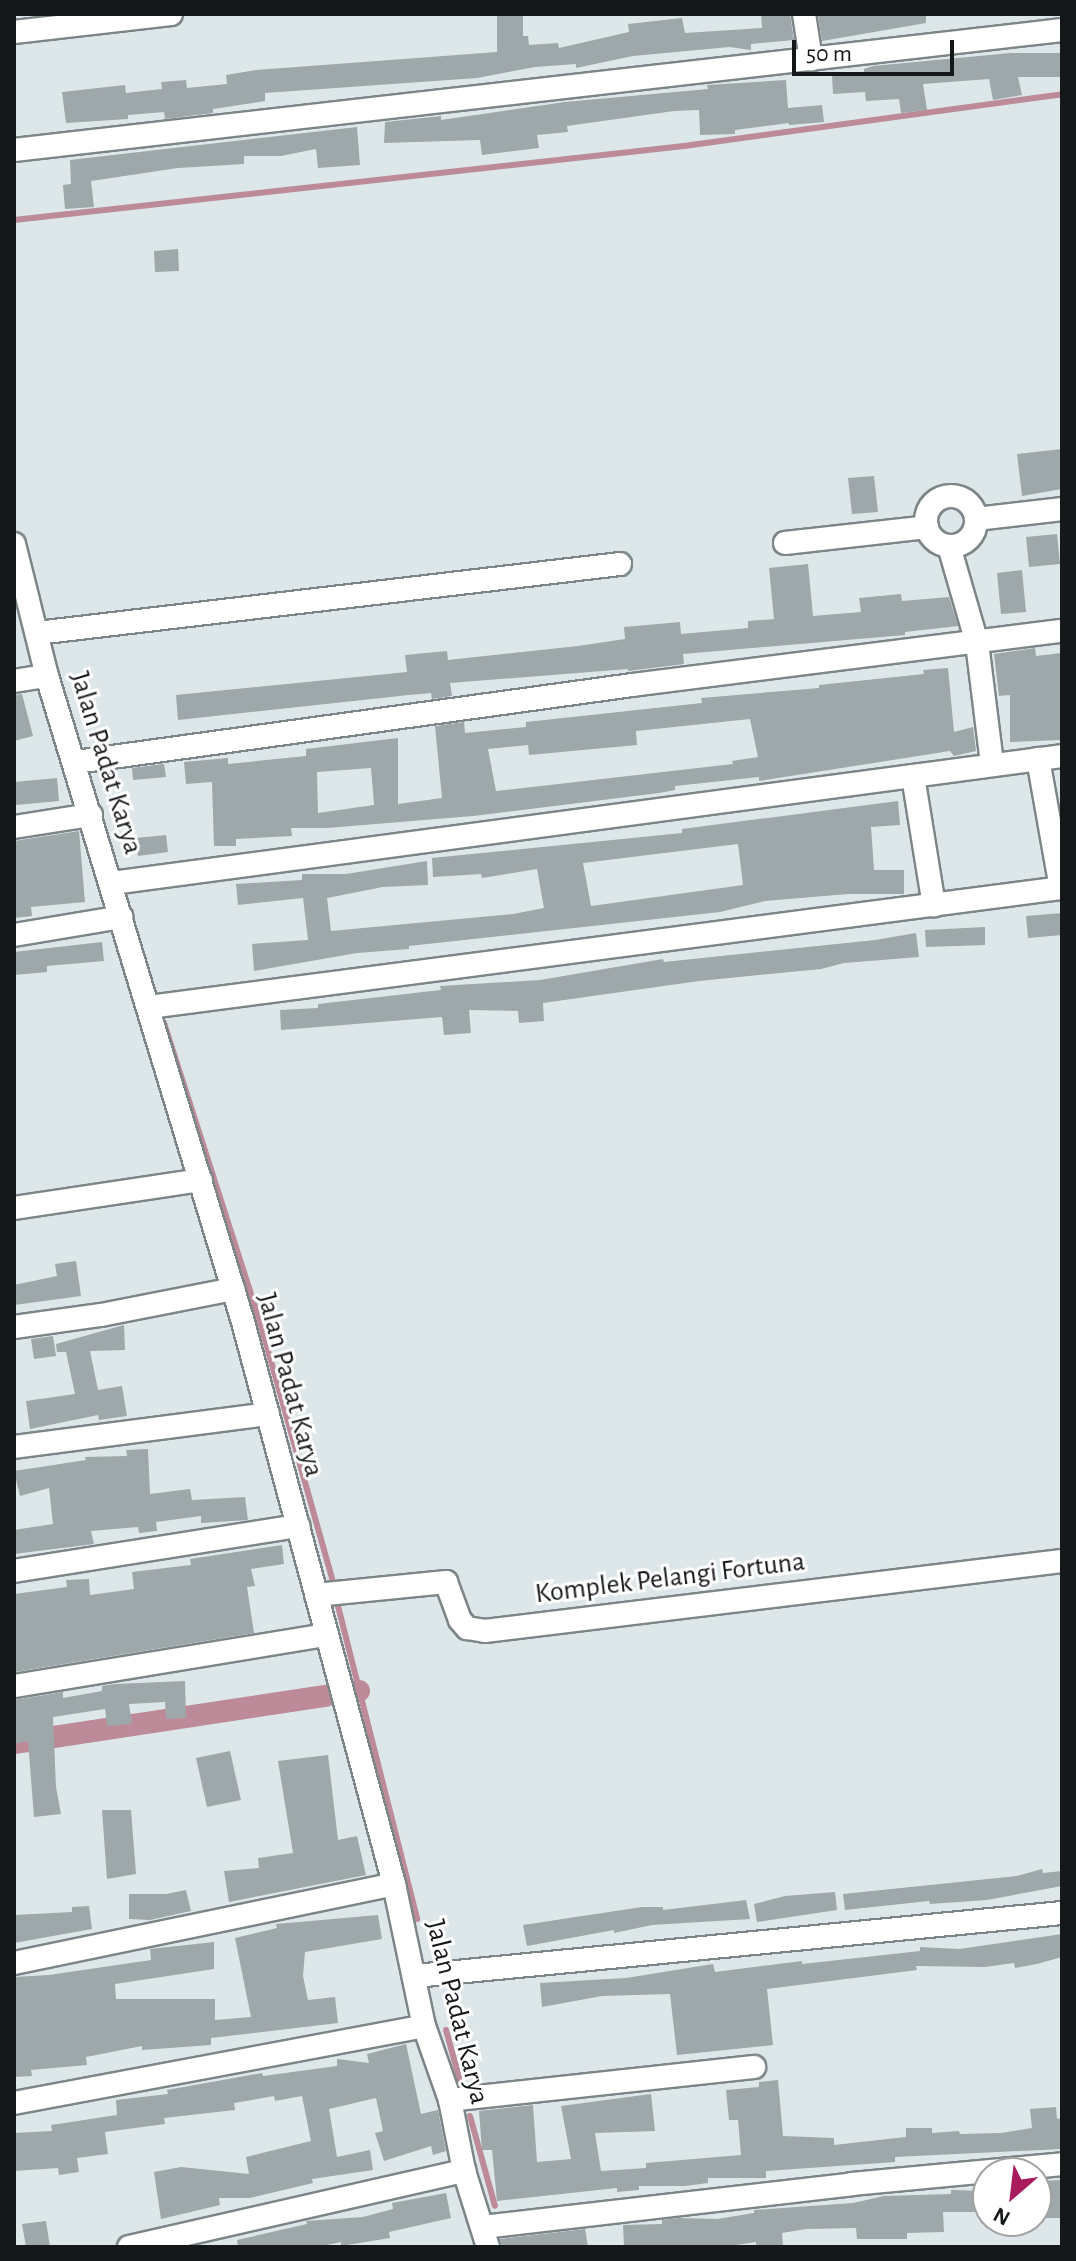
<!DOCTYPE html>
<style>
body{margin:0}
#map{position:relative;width:1076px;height:2261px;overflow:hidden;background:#dde7e9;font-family:"Alegreya Sans",sans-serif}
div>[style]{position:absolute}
.stream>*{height:6px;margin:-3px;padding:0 3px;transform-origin:3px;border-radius:3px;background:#bc8a98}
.canal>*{height:22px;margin:-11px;padding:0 11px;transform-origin:11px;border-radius:11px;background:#bc8a98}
.building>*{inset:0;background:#9ea7a9}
.roads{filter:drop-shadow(2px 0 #7c8587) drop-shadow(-2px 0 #7c8587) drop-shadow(0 2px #7c8587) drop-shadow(0 -2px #7c8587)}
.street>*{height:22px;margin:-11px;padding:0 11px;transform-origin:11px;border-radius:11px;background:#fff}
.street>.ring{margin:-11px;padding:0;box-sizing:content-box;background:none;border:22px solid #fff;border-radius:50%}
span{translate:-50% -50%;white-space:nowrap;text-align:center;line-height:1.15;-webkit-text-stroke:6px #fff;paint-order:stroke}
.street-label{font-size:28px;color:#151819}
.frame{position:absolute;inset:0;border:16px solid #151819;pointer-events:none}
.north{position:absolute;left:972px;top:2157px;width:80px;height:80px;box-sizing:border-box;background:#fff;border:2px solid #a1a3a3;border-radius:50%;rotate:208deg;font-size:22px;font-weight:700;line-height:32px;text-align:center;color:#151819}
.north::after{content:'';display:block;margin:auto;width:28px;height:36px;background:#a81b5c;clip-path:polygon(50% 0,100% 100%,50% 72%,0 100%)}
.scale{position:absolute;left:792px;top:40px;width:162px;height:36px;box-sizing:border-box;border:4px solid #151819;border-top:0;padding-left:10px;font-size:24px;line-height:28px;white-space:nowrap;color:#151819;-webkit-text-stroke:6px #fff;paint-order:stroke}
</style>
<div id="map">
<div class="stream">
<div style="left:14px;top:220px;width:674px;rotate:-6.3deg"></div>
<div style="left:684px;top:146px;width:382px;rotate:-7.8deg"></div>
<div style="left:164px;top:1023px;width:307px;rotate:72.2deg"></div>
<div style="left:258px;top:1315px;width:274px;rotate:74.3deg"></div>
<div style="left:337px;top:1602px;width:327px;rotate:75.8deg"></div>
<div style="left:446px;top:2030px;width:53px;rotate:74.6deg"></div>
<div style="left:470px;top:2116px;width:93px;rotate:74.5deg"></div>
</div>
<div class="canal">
<div style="left:357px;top:1691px;width:2px"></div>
<div style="left:14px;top:1743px;width:315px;rotate:-8.6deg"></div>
</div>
<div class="building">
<div style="clip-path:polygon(523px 14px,523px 36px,528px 36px,529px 45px,558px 43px,559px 48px,629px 32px,628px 24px,682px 18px,685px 33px,762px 28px,761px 14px,790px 14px,794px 40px,751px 44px,751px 50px,730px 47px,633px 56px,576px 68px,576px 64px,535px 67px,477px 78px,265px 93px,265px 101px,213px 109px,213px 113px,165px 119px,164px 112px,128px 115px,128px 119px,66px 123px,62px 92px,125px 85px,126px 93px,162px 89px,161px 82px,186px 80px,187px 88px,227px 84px,226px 75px,256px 70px,497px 52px,497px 15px)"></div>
<div style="clip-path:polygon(926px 14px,926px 23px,822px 41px,818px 15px)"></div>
<div style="clip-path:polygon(1011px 53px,1062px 53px,1062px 77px,1018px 77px,1022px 95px,993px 100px,989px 79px,923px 84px,927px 110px,901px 113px,899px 99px,866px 101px,865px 92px,833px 94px,832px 75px,864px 73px,864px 69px,873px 66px)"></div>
<div style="clip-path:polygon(786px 80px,788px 108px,822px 105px,824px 122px,789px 125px,788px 110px,789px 123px,735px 130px,735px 134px,700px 135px,699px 110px,674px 111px,567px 126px,568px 132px,537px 135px,539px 148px,482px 155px,480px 140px,384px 143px,385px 122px,441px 116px,441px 120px,565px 102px,708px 89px,707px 85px)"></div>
<div style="clip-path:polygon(357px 127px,360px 165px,318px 168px,316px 149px,281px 156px,244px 156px,244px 164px,178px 168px,91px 181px,94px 207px,65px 209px,63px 185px,71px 184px,70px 160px)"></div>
<div style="clip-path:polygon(178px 249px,179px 271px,155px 272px,154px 251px)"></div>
<div style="clip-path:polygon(1062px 449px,1062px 489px,1022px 496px,1017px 454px)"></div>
<div style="clip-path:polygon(874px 476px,878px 512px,852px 514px,848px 478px)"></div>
<div style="clip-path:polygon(1057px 534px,1060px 564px,1029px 567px,1026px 537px)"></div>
<div style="clip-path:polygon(808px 564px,813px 616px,861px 612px,859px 598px,901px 594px,902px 601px,949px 597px,958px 626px,905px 632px,905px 635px,683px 654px,684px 664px,628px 671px,628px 669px,450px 683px,452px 696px,432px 699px,431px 693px,409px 695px,178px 720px,176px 695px,407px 672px,405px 655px,447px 651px,448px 660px,578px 646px,625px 639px,624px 627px,680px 622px,681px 634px,748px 628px,748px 621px,774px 619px,769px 568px)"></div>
<div style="clip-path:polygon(1022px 570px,1026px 612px,1001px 614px,997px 573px)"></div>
<div style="clip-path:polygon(1035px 648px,1036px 656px,1062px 653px,1062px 740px,1010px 742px,1010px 695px,999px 696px,994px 654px)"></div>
<div style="clip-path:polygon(evenodd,948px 668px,954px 732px,973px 727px,976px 751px,954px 756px,950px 751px,759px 781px,759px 777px,675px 786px,675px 790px,659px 793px,473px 816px,327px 828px,291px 828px,292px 836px,236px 839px,236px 846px,214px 846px,212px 782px,186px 784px,184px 762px,228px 758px,228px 764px,306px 756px,306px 749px,398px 738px,398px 804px,442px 798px,435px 726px,464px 722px,465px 733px,526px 727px,526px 722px,702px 703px,701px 698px,819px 688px,819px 685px,924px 674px,923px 670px,948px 668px,750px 719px,758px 757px,732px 761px,733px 764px,496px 791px,488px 749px,528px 745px,529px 755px,637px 745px,636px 731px,750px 719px,948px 668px,371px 768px,374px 805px,318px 813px,317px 772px,371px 768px)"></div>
<div style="clip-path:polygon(22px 694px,33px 736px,14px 741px,14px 695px)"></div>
<div style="clip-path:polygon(164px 764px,166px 777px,133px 780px,132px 768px)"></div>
<div style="clip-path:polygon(57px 778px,59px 801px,16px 805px,14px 782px)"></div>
<div style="clip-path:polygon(evenodd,898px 801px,900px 825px,871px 827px,874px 870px,904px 870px,904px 894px,848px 894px,765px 901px,720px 912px,409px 946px,409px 949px,357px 953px,254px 971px,252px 944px,308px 940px,303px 898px,238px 905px,236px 884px,302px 880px,302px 874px,346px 874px,427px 861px,428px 885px,383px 887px,327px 898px,331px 931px,513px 914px,544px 908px,537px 869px,482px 878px,481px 874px,433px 877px,432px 858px,682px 833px,682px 829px,898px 801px,738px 844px,743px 885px,591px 906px,583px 863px,738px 844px)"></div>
<div style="clip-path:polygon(79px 831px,85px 902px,31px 907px,32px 916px,14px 918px,14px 841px)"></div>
<div style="clip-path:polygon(166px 835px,168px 852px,138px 856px,136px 838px)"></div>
<div style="clip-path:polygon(1062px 913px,1062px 935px,1028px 938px,1026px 916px)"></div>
<div style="clip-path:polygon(985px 927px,985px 945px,926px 947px,925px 930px)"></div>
<div style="clip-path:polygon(916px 933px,919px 957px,844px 963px,821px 969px,699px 981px,543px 1003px,544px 1021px,519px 1023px,518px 1011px,469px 1010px,471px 1033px,444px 1035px,442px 1017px,281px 1030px,280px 1010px,318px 1008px,318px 1004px,441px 990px,440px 986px,540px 980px,663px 959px,664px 962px,875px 940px)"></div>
<div style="clip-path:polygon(102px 942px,104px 961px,47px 966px,47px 972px,14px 975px,14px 952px)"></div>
<div style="clip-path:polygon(76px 1261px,81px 1296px,14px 1305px,14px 1285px,57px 1276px,55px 1264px)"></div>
<div style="clip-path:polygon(124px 1325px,125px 1350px,90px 1351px,98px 1390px,122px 1386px,127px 1416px,99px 1420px,98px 1415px,30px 1429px,26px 1401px,75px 1394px,66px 1352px,57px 1352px,56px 1344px)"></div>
<div style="clip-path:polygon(53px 1336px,56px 1356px,34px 1359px,31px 1339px)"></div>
<div style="clip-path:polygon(148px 1449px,150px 1494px,190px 1489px,192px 1500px,245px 1497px,248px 1520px,201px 1523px,201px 1516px,156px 1522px,157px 1531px,139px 1533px,138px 1527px,91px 1531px,94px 1544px,14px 1554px,14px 1530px,53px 1524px,49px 1488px,20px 1496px,14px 1471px,86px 1460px,85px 1457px,127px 1456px,126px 1450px)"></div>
<div style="clip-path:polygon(282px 1545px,284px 1564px,251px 1569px,255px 1586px,247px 1587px,254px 1633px,15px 1672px,14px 1594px,67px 1587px,66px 1580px,89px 1579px,90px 1595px,134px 1589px,132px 1572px,191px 1565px,190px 1559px)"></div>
<div style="clip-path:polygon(185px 1681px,186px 1718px,166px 1719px,165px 1702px,129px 1704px,132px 1724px,107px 1726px,105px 1709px,53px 1717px,56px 1787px,61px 1814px,34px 1817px,28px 1741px,14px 1744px,14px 1700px,63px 1692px,63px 1698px,102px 1691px,102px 1686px,115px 1684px)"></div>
<div style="clip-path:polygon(230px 1751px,241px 1800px,207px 1807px,196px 1758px)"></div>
<div style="clip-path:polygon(328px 1755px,338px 1840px,357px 1836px,366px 1875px,229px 1902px,224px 1871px,259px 1868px,258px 1858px,293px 1853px,278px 1761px)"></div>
<div style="clip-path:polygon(102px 1810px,131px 1810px,136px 1874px,107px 1879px)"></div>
<div style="clip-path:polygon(1042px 1869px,1043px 1873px,1062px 1871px,1062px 1886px,987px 1900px,930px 1904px,929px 1901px,845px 1910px,843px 1894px,1017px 1876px)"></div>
<div style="clip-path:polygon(186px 1890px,191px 1911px,150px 1920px,129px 1919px,129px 1894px,166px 1894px)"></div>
<div style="clip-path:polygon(835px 1892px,837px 1910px,757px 1922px,754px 1904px,785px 1896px)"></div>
<div style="clip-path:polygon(746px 1900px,750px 1919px,652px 1925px,614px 1933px,614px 1930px,527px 1946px,523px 1925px,642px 1907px,663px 1907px,663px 1910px)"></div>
<div style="clip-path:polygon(89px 1906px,92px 1929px,14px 1943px,14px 1915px,72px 1912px,72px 1907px)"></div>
<div style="clip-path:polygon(378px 1915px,382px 1939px,305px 1952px,303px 1976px,308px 2000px,335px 1997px,338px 2023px,211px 2038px,211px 2045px,142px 2050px,142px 2046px,86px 2057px,87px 2065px,31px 2070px,32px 2076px,14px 2077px,14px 1977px,49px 1975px,151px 1960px,150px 1949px,214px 1942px,214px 1969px,115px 1984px,116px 1999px,215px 1999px,215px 2020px,251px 2017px,235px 1938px,277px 1928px,276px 1924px)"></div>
<div style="clip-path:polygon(1062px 1934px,1062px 1957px,1037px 1964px,1015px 1968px,1014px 1963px,985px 1967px,916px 1966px,917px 1970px,767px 1989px,773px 2045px,677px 2055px,670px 1994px,602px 1996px,542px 2007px,540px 1983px,626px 1978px,713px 1964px,715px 1972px,802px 1961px,802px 1964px,920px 1951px,920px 1947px,959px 1949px)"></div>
<div style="clip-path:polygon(406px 2044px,421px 2114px,438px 2110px,446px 2151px,433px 2155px,431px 2146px,384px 2161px,375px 2133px,383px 2131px,376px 2098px,329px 2109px,337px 2157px,370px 2150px,373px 2170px,312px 2179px,313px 2183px,250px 2198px,219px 2198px,220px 2205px,161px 2219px,154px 2172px,181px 2167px,249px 2174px,246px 2157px,311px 2141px,302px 2096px,275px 2101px,274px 2096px,234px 2103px,235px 2110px,164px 2118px,165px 2124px,105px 2132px,108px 2154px,77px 2158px,79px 2172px,59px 2175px,58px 2168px,14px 2171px,14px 2133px,52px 2131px,51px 2125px,117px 2115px,116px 2100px,168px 2094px,167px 2090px,262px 2073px,263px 2076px,337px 2066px,337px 2059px,369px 2063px,367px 2054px)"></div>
<div style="clip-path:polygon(778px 2080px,783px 2136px,834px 2138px,834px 2145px,906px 2137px,906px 2128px,932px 2128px,932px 2133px,959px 2131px,960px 2134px,1001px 2133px,1032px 2128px,1030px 2109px,1056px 2107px,1057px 2119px,1062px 2118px,1062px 2149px,895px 2157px,895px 2162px,766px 2171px,766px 2178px,708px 2178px,708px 2183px,685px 2186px,639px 2186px,639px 2190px,617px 2192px,617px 2188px,497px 2201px,492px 2150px,482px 2150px,479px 2111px,533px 2105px,537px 2162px,571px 2159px,561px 2106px,651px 2094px,655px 2131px,595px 2133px,601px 2171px,646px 2168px,646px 2163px,741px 2155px,738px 2120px,729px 2120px,726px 2090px,759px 2087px,759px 2082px)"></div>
<div style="clip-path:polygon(1062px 2180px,1062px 2218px,1044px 2218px,1042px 2181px)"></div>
<div style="clip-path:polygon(951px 2190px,988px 2191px,988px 2212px,943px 2212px,944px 2232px,907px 2233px,907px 2239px,857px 2239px,856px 2228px,806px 2229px,782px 2233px,783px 2246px,756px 2247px,756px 2242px,723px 2247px,624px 2247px,623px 2225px,662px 2224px,662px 2220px,679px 2218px,717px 2219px,754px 2213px,754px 2210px,853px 2203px,884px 2196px,951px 2194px)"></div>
<div style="clip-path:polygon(446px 2193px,451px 2218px,389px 2232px,390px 2238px,341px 2246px,341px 2242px,317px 2247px,238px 2247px,237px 2240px,307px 2224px,306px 2221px,363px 2217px,393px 2209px,392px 2203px)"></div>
<div style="clip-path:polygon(46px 2221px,50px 2247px,26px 2247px,22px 2224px)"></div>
<div style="clip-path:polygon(585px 2229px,588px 2247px,502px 2247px,500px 2239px)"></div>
</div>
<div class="roads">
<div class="street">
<div style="left:804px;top:14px;width:46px;rotate:81.2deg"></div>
<div style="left:14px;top:32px;width:158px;rotate:-6.5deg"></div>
<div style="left:14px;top:150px;width:1055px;rotate:-6.53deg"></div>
<div class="ring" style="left:926px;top:496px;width:28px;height:28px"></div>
<div style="left:976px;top:519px;width:87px;rotate:-6.6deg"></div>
<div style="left:785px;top:543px;width:143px;rotate:-6.4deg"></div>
<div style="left:14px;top:544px;width:136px;rotate:76deg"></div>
<div style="left:47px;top:676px;width:675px;rotate:73.12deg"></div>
<div style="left:243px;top:1322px;width:582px;rotate:74.96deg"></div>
<div style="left:394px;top:1884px;width:145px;rotate:78.1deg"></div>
<div style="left:424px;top:2026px;width:78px;rotate:70.6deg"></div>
<div style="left:450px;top:2100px;width:72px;rotate:78.8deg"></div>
<div style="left:464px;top:2171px;width:80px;rotate:72.5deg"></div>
<div style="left:949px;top:546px;width:101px;rotate:73.9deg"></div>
<div style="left:977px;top:643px;width:122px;rotate:82.9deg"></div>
<div style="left:37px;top:633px;width:587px;rotate:-6.75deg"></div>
<div style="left:14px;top:681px;width:33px;rotate:-9deg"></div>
<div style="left:1038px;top:759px;width:131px;rotate:79.9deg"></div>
<div style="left:76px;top:762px;width:561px;rotate:-7.88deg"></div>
<div style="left:632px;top:685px;width:433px;rotate:-7.2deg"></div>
<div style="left:913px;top:776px;width:131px;rotate:80.8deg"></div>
<div style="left:14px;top:827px;width:78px;rotate:-8.9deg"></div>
<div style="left:112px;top:883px;width:958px;rotate:-7.61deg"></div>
<div style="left:14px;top:935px;width:109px;rotate:-9.5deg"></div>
<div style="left:149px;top:1007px;width:921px;rotate:-7.43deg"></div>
<div style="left:14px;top:1208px;width:189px;rotate:-8.5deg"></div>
<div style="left:14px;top:1327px;width:88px;rotate:-7.9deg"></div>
<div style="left:101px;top:1315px;width:135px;rotate:-11.1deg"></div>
<div style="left:14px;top:1447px;width:256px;rotate:-7.4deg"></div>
<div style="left:14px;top:1571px;width:288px;rotate:-9deg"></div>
<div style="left:316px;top:1595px;width:131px;rotate:-5.7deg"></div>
<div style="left:446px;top:1582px;width:40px;rotate:69.8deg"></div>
<div style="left:460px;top:1620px;width:11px;rotate:49deg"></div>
<div style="left:467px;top:1628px;width:18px;rotate:9deg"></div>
<div style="left:485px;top:1631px;width:581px;rotate:-6.92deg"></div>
<div style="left:14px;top:1686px;width:317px;rotate:-9.3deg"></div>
<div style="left:14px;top:1963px;width:388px;rotate:-11.7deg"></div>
<div style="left:415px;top:1976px;width:650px;rotate:-5.56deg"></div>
<div style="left:450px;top:2100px;width:306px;rotate:-6.2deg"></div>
<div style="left:14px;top:2103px;width:417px;rotate:-10.6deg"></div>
<div style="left:483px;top:2227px;width:371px;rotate:-6.6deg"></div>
<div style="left:852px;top:2184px;width:211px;rotate:-5.4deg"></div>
<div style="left:129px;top:2247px;width:344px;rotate:-12.8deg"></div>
</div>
</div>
<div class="street-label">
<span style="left:106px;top:763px;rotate:73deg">Jalan Padat Karya</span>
<span style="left:290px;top:1385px;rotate:75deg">Jalan Padat Karya</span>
<span style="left:670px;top:1578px;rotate:-7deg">Komplek Pelangi Fortuna</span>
<span style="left:457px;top:2012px;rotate:76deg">Jalan Padat Karya</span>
</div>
<div class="frame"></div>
<div class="north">N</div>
<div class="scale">50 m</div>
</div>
